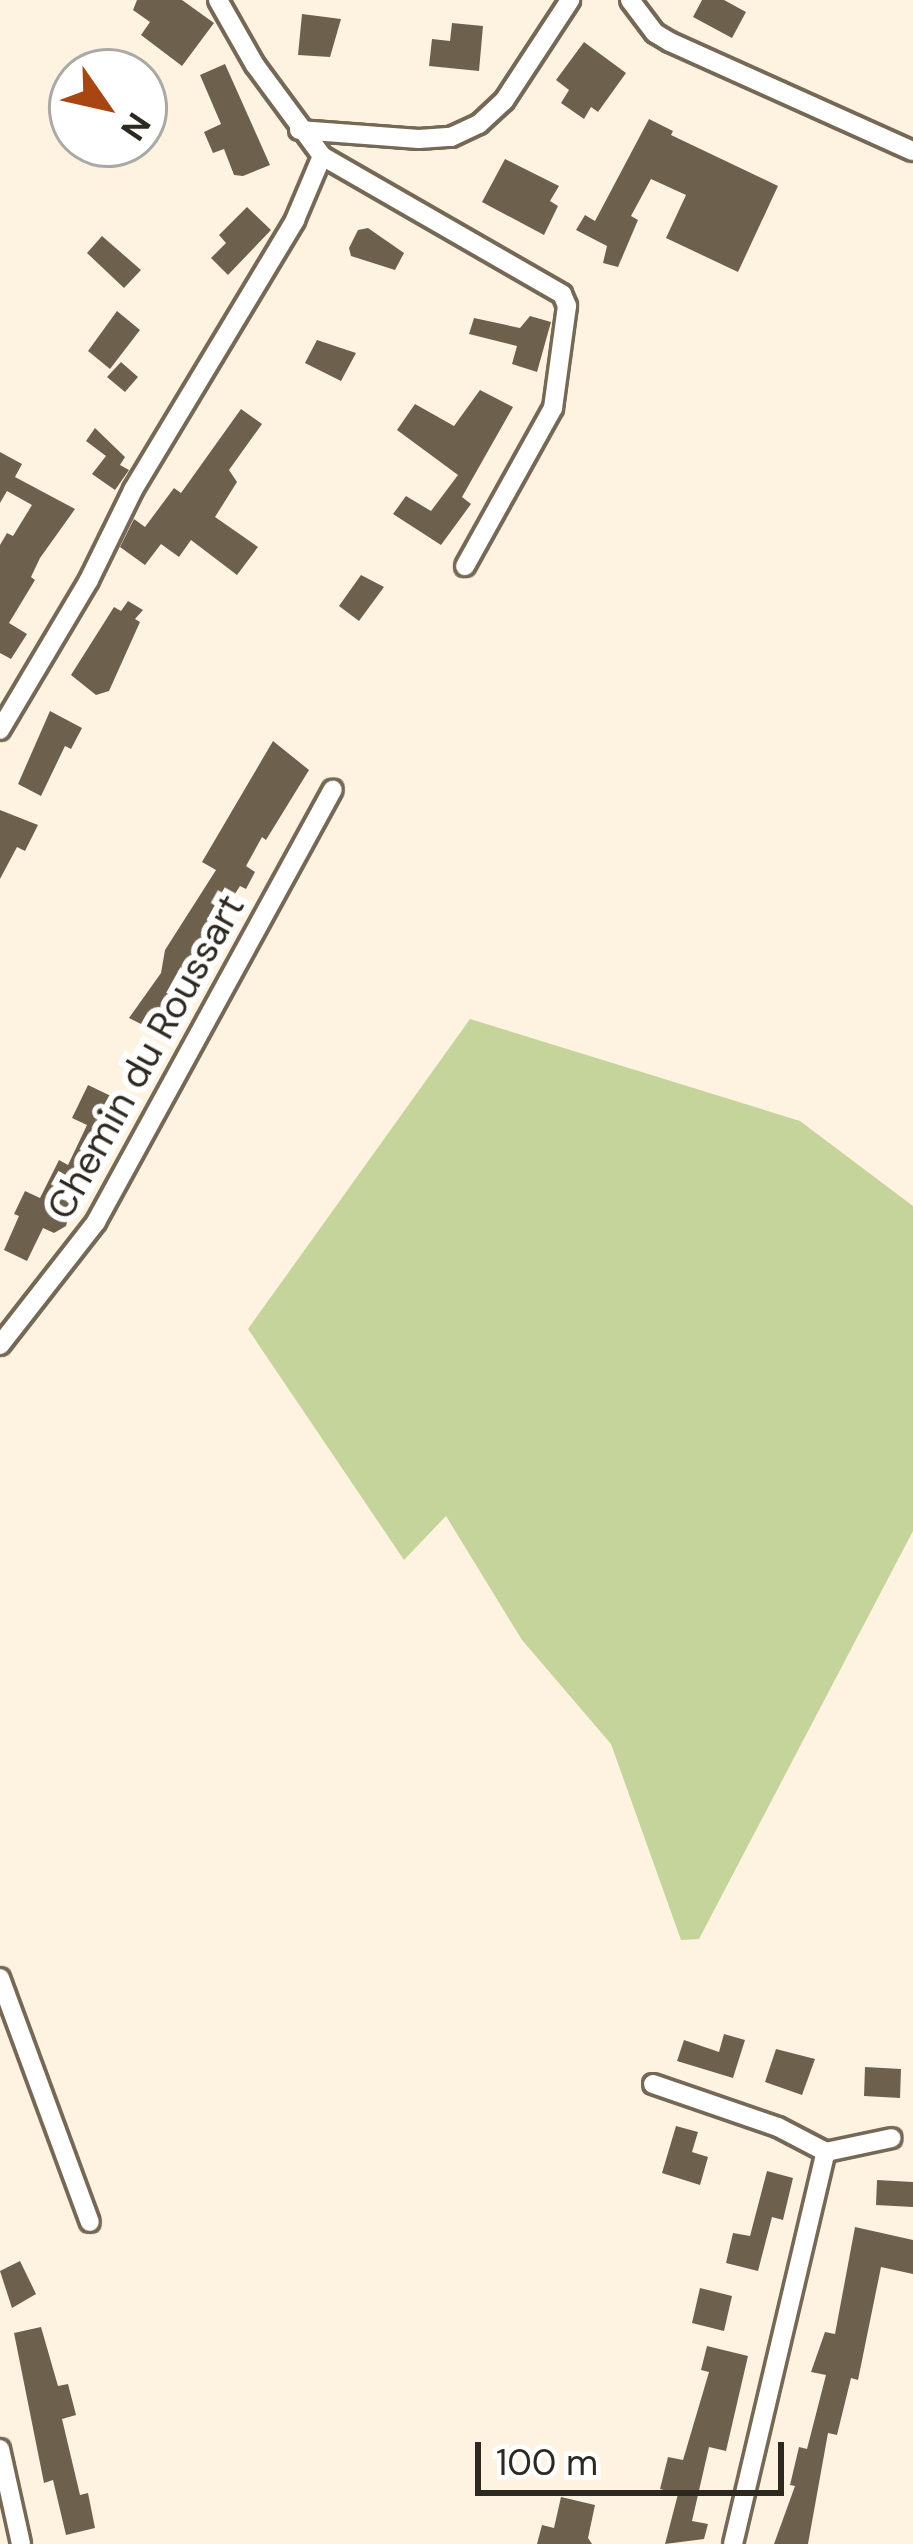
<!DOCTYPE html>
<style>
body{margin:0}
#map{position:relative;width:913px;height:2544px;overflow:hidden;background:#fef3e1;font-family:"DM Sans",sans-serif}
div>[style]{position:absolute}
.green>*{inset:0;background:#c5d49b}
.building>*{inset:0;background:#6d614e}
.roads{filter:drop-shadow(3px 0 #756955) drop-shadow(-3px 0 #756955) drop-shadow(0 3px #756955) drop-shadow(0 -3px #756955)}
.minor>*{height:18px;margin:-9px;padding:0 9px;transform-origin:9px;border-radius:9px;background:#fff}
span{translate:-50% -50%;white-space:nowrap;text-align:center;line-height:1.15;-webkit-text-stroke:12px #fff;paint-order:stroke}
.street-label{font-size:39px;color:#2d2820}
.north{position:absolute;left:48px;top:48px;width:120px;height:120px;box-sizing:border-box;background:#fff;border:3px solid #aba9a6;border-radius:50%;rotate:124deg;font-size:33px;font-weight:700;line-height:48px;text-align:center;color:#2d2820}
.north::after{content:'';display:block;margin:auto;width:42px;height:54px;background:#a94513;clip-path:polygon(50% 0,100% 100%,50% 72%,0 100%)}
.scale{position:absolute;left:475px;top:2442px;width:309px;height:54px;box-sizing:border-box;border:6px solid #2d2820;border-top:0;padding-left:15px;font-size:36px;line-height:42px;white-space:nowrap;color:#2d2820;-webkit-text-stroke:9px #fff;paint-order:stroke}
</style>
<div id="map">
<div class="green">
<div style="clip-path:polygon(470px 1019px,800px 1121px,913px 1206px,913px 1531px,699px 1939px,681px 1940px,611px 1744px,522px 1640px,446px 1516px,404px 1560px,248px 1329px)"></div>
</div>
<div class="building">
<div style="clip-path:polygon(137px 0,182px 0,214px 23px,182px 66px,141px 35px,150px 22px,133px 10px)"></div>
<div style="clip-path:polygon(702px 0,724px 0,746px 12px,732px 38px,693px 17px)"></div>
<div style="clip-path:polygon(302px 14px,341px 19px,330px 57px,298px 55px)"></div>
<div style="clip-path:polygon(452px 23px,483px 26px,479px 71px,429px 66px,432px 39px,450px 41px)"></div>
<div style="clip-path:polygon(584px 42px,626px 73px,598px 112px,591px 107px,584px 119px,561px 103px,569px 90px,556px 80px)"></div>
<div style="clip-path:polygon(225px 64px,270px 165px,243px 176px,234px 175px,224px 149px,213px 153px,204px 132px,221px 124px,200px 75px)"></div>
<div style="clip-path:polygon(649px 119px,673px 131px,671px 135px,778px 186px,738px 272px,666px 238px,686px 195px,651px 179px,631px 216px,638px 220px,618px 267px,603px 263px,607px 246px,576px 230px,585px 215px,595px 221px)"></div>
<div style="clip-path:polygon(505px 159px,559px 186px,550px 201px,558px 206px,544px 235px,482px 202px)"></div>
<div style="clip-path:polygon(247px 207px,271px 230px,228px 275px,211px 258px,226px 243px,219px 235px)"></div>
<div style="clip-path:polygon(368px 228px,404px 253px,395px 270px,351px 256px,349px 248px,358px 230px)"></div>
<div style="clip-path:polygon(102px 236px,141px 270px,124px 288px,87px 253px)"></div>
<div style="clip-path:polygon(117px 311px,140px 330px,110px 369px,88px 351px)"></div>
<div style="clip-path:polygon(530px 316px,551px 322px,537px 372px,512px 364px,517px 346px,469px 334px,474px 318px,520px 328px)"></div>
<div style="clip-path:polygon(317px 340px,356px 353px,341px 381px,305px 363px)"></div>
<div style="clip-path:polygon(121px 362px,138px 377px,125px 392px,107px 377px)"></div>
<div style="clip-path:polygon(480px 390px,513px 407px,462px 497px,471px 504px,441px 545px,393px 514px,406px 496px,431px 511px,458px 475px,397px 430px,415px 404px,454px 426px)"></div>
<div style="clip-path:polygon(241px 409px,262px 424px,229px 470px,237px 482px,215px 517px,258px 547px,237px 575px,191px 540px,179px 557px,161px 544px,145px 565px,120px 547px,134px 519px,145px 527px,174px 488px,181px 493px)"></div>
<div style="clip-path:polygon(95px 428px,125px 457px,120px 465px,129px 470px,115px 490px,92px 474px,106px 456px,86px 441px)"></div>
<div style="clip-path:polygon(0 452px,22px 464px,15px 477px,75px 509px,40px 558px,31px 577px,35px 580px,9px 623px,27px 634px,11px 659px,0 653px,0 545px,7px 533px,13px 536px,32px 505px,7px 491px,0 503px)"></div>
<div style="clip-path:polygon(361px 575px,384px 587px,359px 621px,339px 606px)"></div>
<div style="clip-path:polygon(128px 601px,143px 610px,135px 619px,140px 622px,109px 691px,96px 695px,71px 675px,114px 607px,121px 611px)"></div>
<div style="clip-path:polygon(50px 711px,82px 728px,71px 749px,65px 746px,41px 796px,18px 784px)"></div>
<div style="clip-path:polygon(273px 741px,309px 770px,266px 840px,262px 837px,246px 866px,255px 872px,246px 889px,240px 886px,188px 968px,199px 974px,191px 989px,186px 987px,163px 1031px,149px 1023px,147px 1027px,129px 1018px,161px 973px,165px 950px,216px 870px,202px 862px)"></div>
<div style="clip-path:polygon(0 810px,38px 825px,25px 851px,17px 847px,0 879px)"></div>
<div style="clip-path:polygon(88px 1085px,115px 1098px,112px 1105px,127px 1112px,118px 1132px,112px 1129px,95px 1165px,97px 1172px,85px 1186px,77px 1182px,66px 1226px,54px 1233px,43px 1228px,27px 1261px,4px 1250px,19px 1216px,14px 1214px,25px 1191px,40px 1198px,59px 1160px,68px 1165px,87px 1125px,72px 1118px)"></div>
<div style="clip-path:polygon(724px 2034px,745px 2040px,733px 2078px,677px 2061px,684px 2040px,719px 2052px)"></div>
<div style="clip-path:polygon(776px 2049px,815px 2059px,802px 2095px,765px 2082px)"></div>
<div style="clip-path:polygon(865px 2067px,901px 2069px,900px 2098px,864px 2096px)"></div>
<div style="clip-path:polygon(676px 2126px,698px 2132px,692px 2152px,708px 2157px,700px 2185px,662px 2173px)"></div>
<div style="clip-path:polygon(767px 2171px,793px 2178px,783px 2220px,772px 2217px,758px 2271px,726px 2263px,733px 2233px,750px 2236px)"></div>
<div style="clip-path:polygon(877px 2180px,913px 2182px,913px 2207px,876px 2205px)"></div>
<div style="clip-path:polygon(855px 2227px,913px 2240px,913px 2274px,881px 2267px,858px 2380px,851px 2378px,837px 2435px,828px 2433px,808px 2544px,774px 2544px,795px 2486px,790px 2485px,799px 2447px,807px 2449px,826px 2375px,811px 2372px,825px 2332px,835px 2334px)"></div>
<div style="clip-path:polygon(20px 2261px,36px 2294px,12px 2308px,0 2271px)"></div>
<div style="clip-path:polygon(700px 2288px,732px 2296px,724px 2331px,692px 2323px)"></div>
<div style="clip-path:polygon(41px 2327px,58px 2386px,68px 2384px,76px 2415px,62px 2419px,80px 2495px,88px 2493px,95px 2528px,66px 2535px,53px 2480px,44px 2483px,14px 2333px)"></div>
<div style="clip-path:polygon(707px 2346px,748px 2356px,726px 2451px,709px 2447px,692px 2521px,708px 2524px,704px 2539px,665px 2544px,678px 2494px,660px 2489px,668px 2457px,683px 2460px,709px 2372px,701px 2370px)"></div>
<div style="clip-path:polygon(561px 2497px,595px 2505px,588px 2538px,592px 2544px,537px 2544px,542px 2525px,554px 2528px)"></div>
</div>
<div class="roads">
<div class="minor">
<div style="left:218px;top:0;width:75px;rotate:60.4deg"></div>
<div style="left:255px;top:65px;width:113px;rotate:53.6deg"></div>
<div style="left:322px;top:156px;width:277px;rotate:29.9deg"></div>
<div style="left:562px;top:294px;width:13px;rotate:67deg"></div>
<div style="left:567px;top:306px;width:103px;rotate:97.8deg"></div>
<div style="left:553px;top:408px;width:181px;rotate:119.1deg"></div>
<div style="left:630px;top:0;width:41px;rotate:52.9deg"></div>
<div style="left:655px;top:33px;width:17px;rotate:31deg"></div>
<div style="left:670px;top:42px;width:266px;rotate:24.2deg"></div>
<div style="left:299px;top:130px;width:120px;rotate:4.3deg"></div>
<div style="left:419px;top:139px;width:32px;rotate:-4deg"></div>
<div style="left:451px;top:137px;width:31px;rotate:-25deg"></div>
<div style="left:479px;top:124px;width:34px;rotate:-43deg"></div>
<div style="left:504px;top:101px;width:121px;rotate:-56.8deg"></div>
<div style="left:0;top:730px;width:174px;rotate:-59.3deg"></div>
<div style="left:89px;top:580px;width:100px;rotate:-63.9deg"></div>
<div style="left:133px;top:490px;width:315px;rotate:-59deg"></div>
<div style="left:295px;top:220px;width:69px;rotate:-67.1deg"></div>
<div style="left:0;top:1345px;width:156px;rotate:-52deg"></div>
<div style="left:96px;top:1222px;width:493px;rotate:-61.3deg"></div>
<div style="left:0;top:1978px;width:260px;rotate:69.8deg"></div>
<div style="left:653px;top:2084px;width:132px;rotate:19deg"></div>
<div style="left:778px;top:2127px;width:54px;rotate:27.5deg"></div>
<div style="left:0;top:2449px;width:97px;rotate:77.5deg"></div>
<div style="left:733px;top:2544px;width:403px;rotate:-76.7deg"></div>
<div style="left:826px;top:2152px;width:67px;rotate:-12deg"></div>
</div>
</div>
<div class="street-label">
<span style="left:146px;top:1057px;rotate:-61deg">Chemin du Roussart</span>
</div>
<div class="north">N</div>
<div class="scale">100 m</div>
</div>
